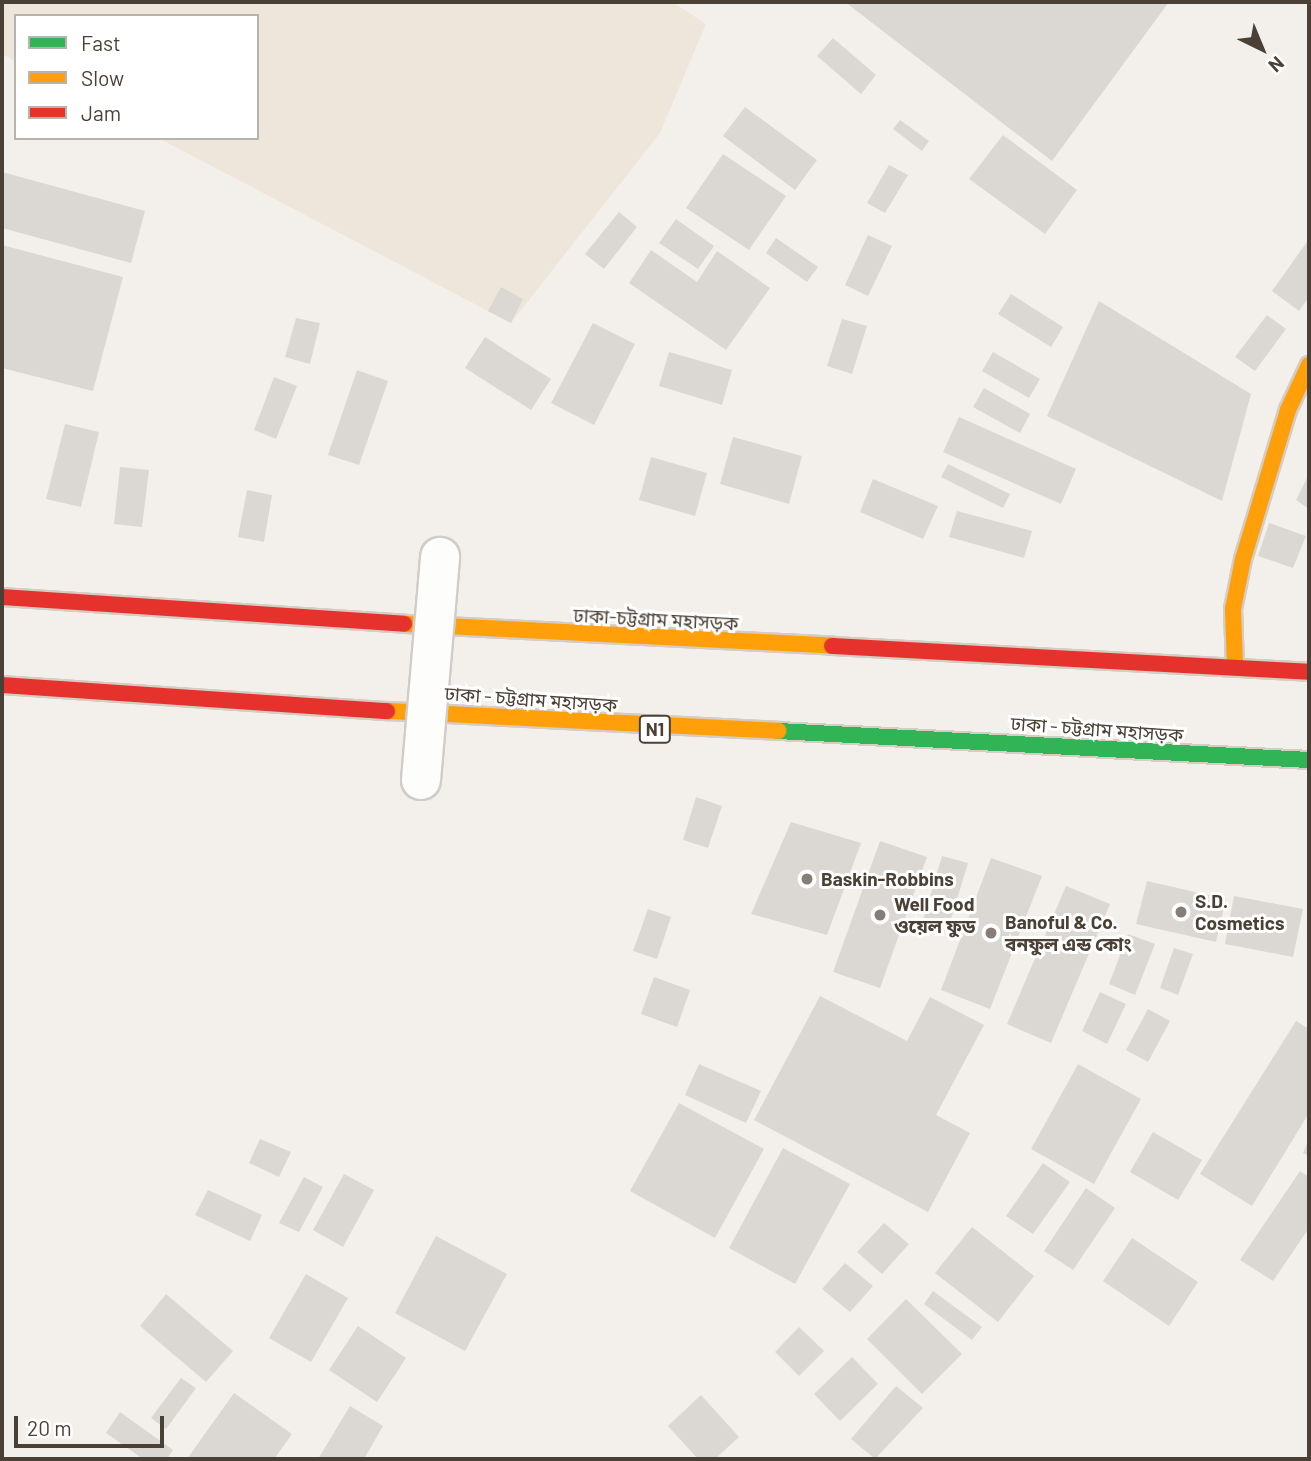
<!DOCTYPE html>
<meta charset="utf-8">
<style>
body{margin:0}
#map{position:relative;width:1311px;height:1461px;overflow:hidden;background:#f3f0ec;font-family:Barlow,"Noto Sans Bengali",sans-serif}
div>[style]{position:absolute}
.education>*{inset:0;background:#efe6db}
.building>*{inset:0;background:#dbd7d2}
.roads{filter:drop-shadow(2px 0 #d5cdc4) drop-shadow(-2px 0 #d5cdc4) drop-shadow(0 2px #d5cdc4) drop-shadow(0 -2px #d5cdc4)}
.fast>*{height:16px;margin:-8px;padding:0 8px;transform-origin:8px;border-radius:8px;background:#30b455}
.slow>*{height:16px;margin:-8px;padding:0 8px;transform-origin:8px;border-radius:8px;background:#ff9f0a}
.jam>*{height:16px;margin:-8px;padding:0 8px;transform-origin:8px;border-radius:8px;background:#e5322d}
.bridges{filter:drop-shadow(2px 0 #d0ccc8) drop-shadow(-2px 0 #d0ccc8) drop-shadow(0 2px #d0ccc8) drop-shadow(0 -2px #d0ccc8)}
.street-bridge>*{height:38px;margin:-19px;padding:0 19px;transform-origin:19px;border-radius:19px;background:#fdfdfc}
.dots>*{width:19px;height:19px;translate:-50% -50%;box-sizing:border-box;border:4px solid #fff;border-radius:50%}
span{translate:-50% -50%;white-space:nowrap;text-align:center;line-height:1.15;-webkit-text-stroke:6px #fff;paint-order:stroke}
.shield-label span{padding:2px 5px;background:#fff;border:2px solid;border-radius:5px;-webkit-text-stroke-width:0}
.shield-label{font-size:18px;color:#4b4036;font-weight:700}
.street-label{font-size:19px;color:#4b4036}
.poi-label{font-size:19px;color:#4b4036;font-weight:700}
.left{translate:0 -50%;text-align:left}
.frame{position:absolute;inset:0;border:4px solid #4b4036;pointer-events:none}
.legend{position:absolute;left:14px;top:14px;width:245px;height:126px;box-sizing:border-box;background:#fff;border:2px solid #b7b3af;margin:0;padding:9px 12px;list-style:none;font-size:21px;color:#4b4036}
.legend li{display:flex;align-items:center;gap:14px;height:35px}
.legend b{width:35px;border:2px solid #b7b3af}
.north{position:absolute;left:1227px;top:14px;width:70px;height:70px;-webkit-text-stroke:5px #fff;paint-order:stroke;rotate:137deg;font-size:19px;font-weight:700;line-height:28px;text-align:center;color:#4b4036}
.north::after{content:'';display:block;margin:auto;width:24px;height:32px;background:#4b4036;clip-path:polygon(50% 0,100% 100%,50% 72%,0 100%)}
.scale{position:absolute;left:14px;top:1416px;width:150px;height:32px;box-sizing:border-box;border:4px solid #4b4036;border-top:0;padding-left:9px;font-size:21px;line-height:24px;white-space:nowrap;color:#4b4036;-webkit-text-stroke:5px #fff;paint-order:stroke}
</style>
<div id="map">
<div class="education">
<div style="clip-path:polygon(2px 2px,673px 2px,706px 24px,660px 133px,511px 323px,158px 138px,257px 138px,257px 16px,16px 16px,16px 62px,2px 54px)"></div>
</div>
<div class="building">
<div style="clip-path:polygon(845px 2px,1169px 2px,1052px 161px)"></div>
<div style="clip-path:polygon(833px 38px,876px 75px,861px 94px,817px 56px)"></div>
<div style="clip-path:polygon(745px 107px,817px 160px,795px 190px,723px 136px)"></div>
<div style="clip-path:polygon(900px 120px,929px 141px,922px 151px,893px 129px)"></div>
<div style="clip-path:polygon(1003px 135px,1077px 190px,1045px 234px,969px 179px)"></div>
<div style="clip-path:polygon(723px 154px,786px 196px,749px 250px,686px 208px)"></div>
<div style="clip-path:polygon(889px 165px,908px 175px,885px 213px,867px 203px)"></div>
<div style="clip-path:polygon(2px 172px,145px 211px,131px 263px,2px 228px)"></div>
<div style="clip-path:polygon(619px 212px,637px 227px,604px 269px,585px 254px)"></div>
<div style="clip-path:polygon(676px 219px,714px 246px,698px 269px,659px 243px)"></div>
<div style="clip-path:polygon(868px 235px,892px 246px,868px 296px,845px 285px)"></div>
<div style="clip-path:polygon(776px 238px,818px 267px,807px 282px,766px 253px)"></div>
<div style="clip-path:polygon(1309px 239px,1309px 297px,1299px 311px,1272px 291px)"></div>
<div style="clip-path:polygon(2px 245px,123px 277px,93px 391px,2px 368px)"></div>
<div style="clip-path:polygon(651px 250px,697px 282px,717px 251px,770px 288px,726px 350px,629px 283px)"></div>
<div style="clip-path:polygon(501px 287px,523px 299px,511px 323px,488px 311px)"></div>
<div style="clip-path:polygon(1011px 294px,1063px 327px,1051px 347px,998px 314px)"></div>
<div style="clip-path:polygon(1099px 301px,1251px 394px,1222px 501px,1047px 416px)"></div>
<div style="clip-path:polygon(1267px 315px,1286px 329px,1255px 371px,1235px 357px)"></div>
<div style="clip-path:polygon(296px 318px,320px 323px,310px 364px,285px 357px)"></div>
<div style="clip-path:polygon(842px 319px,867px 326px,852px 374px,827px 366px)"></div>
<div style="clip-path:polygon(593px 323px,635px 344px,594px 425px,551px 403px)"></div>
<div style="clip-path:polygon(485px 337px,551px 379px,531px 410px,465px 368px)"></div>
<div style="clip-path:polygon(669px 352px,732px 370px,722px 405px,659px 386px)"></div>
<div style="clip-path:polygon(993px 352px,1040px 379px,1029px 398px,982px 371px)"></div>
<div style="clip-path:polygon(357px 370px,388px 381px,359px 465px,328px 455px)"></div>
<div style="clip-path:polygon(274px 377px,297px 386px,276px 439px,254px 430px)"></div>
<div style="clip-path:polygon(984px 388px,1030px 414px,1020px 433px,973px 407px)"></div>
<div style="clip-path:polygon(959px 417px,1076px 469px,1061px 504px,943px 452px)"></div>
<div style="clip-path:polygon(65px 424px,99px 432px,81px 507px,46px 499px)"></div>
<div style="clip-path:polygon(733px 437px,802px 456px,789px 504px,720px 484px)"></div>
<div style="clip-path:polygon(651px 457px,707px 473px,695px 516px,639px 500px)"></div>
<div style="clip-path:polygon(948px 464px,1010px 494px,1003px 508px,941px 477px)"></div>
<div style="clip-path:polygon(120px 467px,149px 470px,142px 527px,114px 524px)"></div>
<div style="clip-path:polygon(1309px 474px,1309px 509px,1296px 500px)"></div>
<div style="clip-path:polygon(873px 479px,938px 506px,923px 539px,860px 512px)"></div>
<div style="clip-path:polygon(247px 490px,272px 495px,264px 542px,238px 537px)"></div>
<div style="clip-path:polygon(957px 511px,1032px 531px,1024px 558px,949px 537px)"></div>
<div style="clip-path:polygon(1269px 523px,1306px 536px,1293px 568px,1258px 556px)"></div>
<div style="clip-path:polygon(696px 797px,722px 806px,708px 848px,683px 840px)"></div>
<div style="clip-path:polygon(791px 822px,861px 843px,827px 935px,751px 914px)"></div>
<div style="clip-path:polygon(880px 841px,927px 857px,880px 988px,833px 972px)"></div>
<div style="clip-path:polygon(942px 856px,968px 863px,947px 932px,922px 924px)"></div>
<div style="clip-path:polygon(991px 858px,1042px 876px,990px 1009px,941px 990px)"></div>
<div style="clip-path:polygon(1147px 881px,1226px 899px,1216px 942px,1136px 924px)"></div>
<div style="clip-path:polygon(1066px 886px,1110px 904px,1051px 1043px,1007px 1024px)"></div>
<div style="clip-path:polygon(1234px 896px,1303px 909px,1293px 957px,1225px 944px)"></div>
<div style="clip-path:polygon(648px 909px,671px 917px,657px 959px,633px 951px)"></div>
<div style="clip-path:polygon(1128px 934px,1155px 944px,1135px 995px,1109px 984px)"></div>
<div style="clip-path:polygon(1174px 948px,1193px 954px,1178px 995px,1160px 988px)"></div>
<div style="clip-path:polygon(654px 977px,690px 990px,677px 1027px,641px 1014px)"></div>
<div style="clip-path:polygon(1100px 992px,1126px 1004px,1107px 1044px,1082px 1031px)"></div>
<div style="clip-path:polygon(820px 996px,907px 1041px,930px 997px,984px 1025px,936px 1115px,970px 1133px,928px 1212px,754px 1120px)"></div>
<div style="clip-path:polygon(1148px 1009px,1170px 1021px,1148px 1062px,1126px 1050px)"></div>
<div style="clip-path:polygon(1296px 1021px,1309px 1029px,1309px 1113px,1252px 1206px,1200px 1174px)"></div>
<div style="clip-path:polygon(699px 1064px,761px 1091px,746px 1123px,685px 1095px)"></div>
<div style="clip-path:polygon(1078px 1064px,1141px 1099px,1094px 1184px,1031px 1149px)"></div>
<div style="clip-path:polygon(679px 1103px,764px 1149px,715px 1238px,630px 1191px)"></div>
<div style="clip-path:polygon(1153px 1132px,1202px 1160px,1178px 1200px,1130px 1172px)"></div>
<div style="clip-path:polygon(260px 1139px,291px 1152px,279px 1177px,249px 1163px)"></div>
<div style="clip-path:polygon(1309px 1139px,1309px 1156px,1303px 1153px)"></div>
<div style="clip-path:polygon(783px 1148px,850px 1184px,795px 1284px,729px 1248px)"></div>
<div style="clip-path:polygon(1043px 1163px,1070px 1182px,1033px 1234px,1006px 1216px)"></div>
<div style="clip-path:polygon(1300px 1171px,1309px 1177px,1309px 1228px,1273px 1281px,1240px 1260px)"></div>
<div style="clip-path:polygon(344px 1174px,374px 1190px,343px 1247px,313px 1230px)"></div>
<div style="clip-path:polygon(304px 1177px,323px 1187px,299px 1232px,279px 1223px)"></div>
<div style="clip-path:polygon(1086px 1188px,1115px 1208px,1073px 1270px,1044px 1251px)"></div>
<div style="clip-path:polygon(208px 1190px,262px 1215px,250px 1241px,195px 1215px)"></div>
<div style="clip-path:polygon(884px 1223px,909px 1244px,882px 1274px,857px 1252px)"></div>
<div style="clip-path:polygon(972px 1227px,1034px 1276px,998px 1322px,935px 1273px)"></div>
<div style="clip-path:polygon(436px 1236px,507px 1274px,465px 1351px,395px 1313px)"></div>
<div style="clip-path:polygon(1132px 1238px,1198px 1282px,1169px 1326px,1103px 1281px)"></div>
<div style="clip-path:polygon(845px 1263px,873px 1286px,850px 1312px,822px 1289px)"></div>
<div style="clip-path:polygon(306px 1274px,348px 1298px,311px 1362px,269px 1338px)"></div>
<div style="clip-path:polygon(933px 1291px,982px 1327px,972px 1340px,924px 1304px)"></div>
<div style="clip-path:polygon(166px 1294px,233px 1351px,206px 1382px,140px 1326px)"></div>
<div style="clip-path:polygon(906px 1299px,962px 1354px,922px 1394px,867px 1339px)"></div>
<div style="clip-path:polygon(358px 1326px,406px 1358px,377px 1402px,329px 1370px)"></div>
<div style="clip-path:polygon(799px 1327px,824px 1351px,799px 1376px,775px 1352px)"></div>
<div style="clip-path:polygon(852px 1357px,878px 1384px,840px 1421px,814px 1394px)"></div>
<div style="clip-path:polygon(181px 1378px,196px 1388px,166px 1429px,151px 1418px)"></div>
<div style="clip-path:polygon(896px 1386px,923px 1408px,875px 1459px,851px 1439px)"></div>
<div style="clip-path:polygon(234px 1393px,292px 1434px,274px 1459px,187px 1459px)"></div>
<div style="clip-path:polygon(701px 1395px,739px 1437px,715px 1459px,698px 1459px,668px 1426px)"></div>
<div style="clip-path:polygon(350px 1406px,383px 1426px,364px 1459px,318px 1459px)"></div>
<div style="clip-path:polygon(120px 1412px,173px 1450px,167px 1459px,143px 1459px,106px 1433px)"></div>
</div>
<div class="roads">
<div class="fast">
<div style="left:778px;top:731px;width:532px;rotate:3.13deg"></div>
</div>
<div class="slow">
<div style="left:404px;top:624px;width:429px;rotate:2.9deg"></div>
<div style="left:1235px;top:667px;width:58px;rotate:-92deg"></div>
<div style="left:1233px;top:609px;width:51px;rotate:-78.7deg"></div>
<div style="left:1243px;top:559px;width:156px;rotate:-73.2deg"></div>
<div style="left:1288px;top:410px;width:50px;rotate:-65deg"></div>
<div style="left:387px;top:711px;width:392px;rotate:2.9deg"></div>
</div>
<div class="jam">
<div style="left:2px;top:597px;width:403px;rotate:3.8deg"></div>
<div style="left:832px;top:646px;width:478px;rotate:3.1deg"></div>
<div style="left:2px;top:685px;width:386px;rotate:3.9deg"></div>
</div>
</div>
<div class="bridges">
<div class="street-bridge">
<div style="left:421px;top:780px;width:224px;rotate:-85.1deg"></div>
</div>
</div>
<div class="dots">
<div style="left:807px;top:879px;background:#867e76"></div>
<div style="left:1181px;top:912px;background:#867e76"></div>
<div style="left:880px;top:915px;background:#867e76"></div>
<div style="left:991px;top:933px;background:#867e76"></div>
</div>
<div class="shield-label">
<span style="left:655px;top:729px">N1</span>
</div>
<div class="street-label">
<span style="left:656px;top:619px;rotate:3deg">ঢাকা-চট্টগ্রাম মহাসড়ক</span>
<span style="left:531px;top:699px;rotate:4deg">ঢাকা - চট্টগ্রাম মহাসড়ক</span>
<span style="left:1097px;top:729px;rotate:4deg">ঢাকা - চট্টগ্রাম মহাসড়ক</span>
</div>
<div class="poi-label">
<span class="left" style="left:821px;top:879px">Baskin-Robbins</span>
<span class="left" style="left:1195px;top:912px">S.D.<br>Cosmetics</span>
<span class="left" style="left:894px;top:915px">Well Food<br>ওয়েল ফুড</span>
<span class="left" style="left:1005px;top:933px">Banoful &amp; Co.<br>বনফুল এন্ড কোং</span>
</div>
<div class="frame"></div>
<ul class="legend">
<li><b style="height:9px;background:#30b455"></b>Fast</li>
<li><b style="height:9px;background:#ff9f0a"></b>Slow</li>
<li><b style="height:9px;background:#e5322d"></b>Jam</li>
</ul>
<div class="north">N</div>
<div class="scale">20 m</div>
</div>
